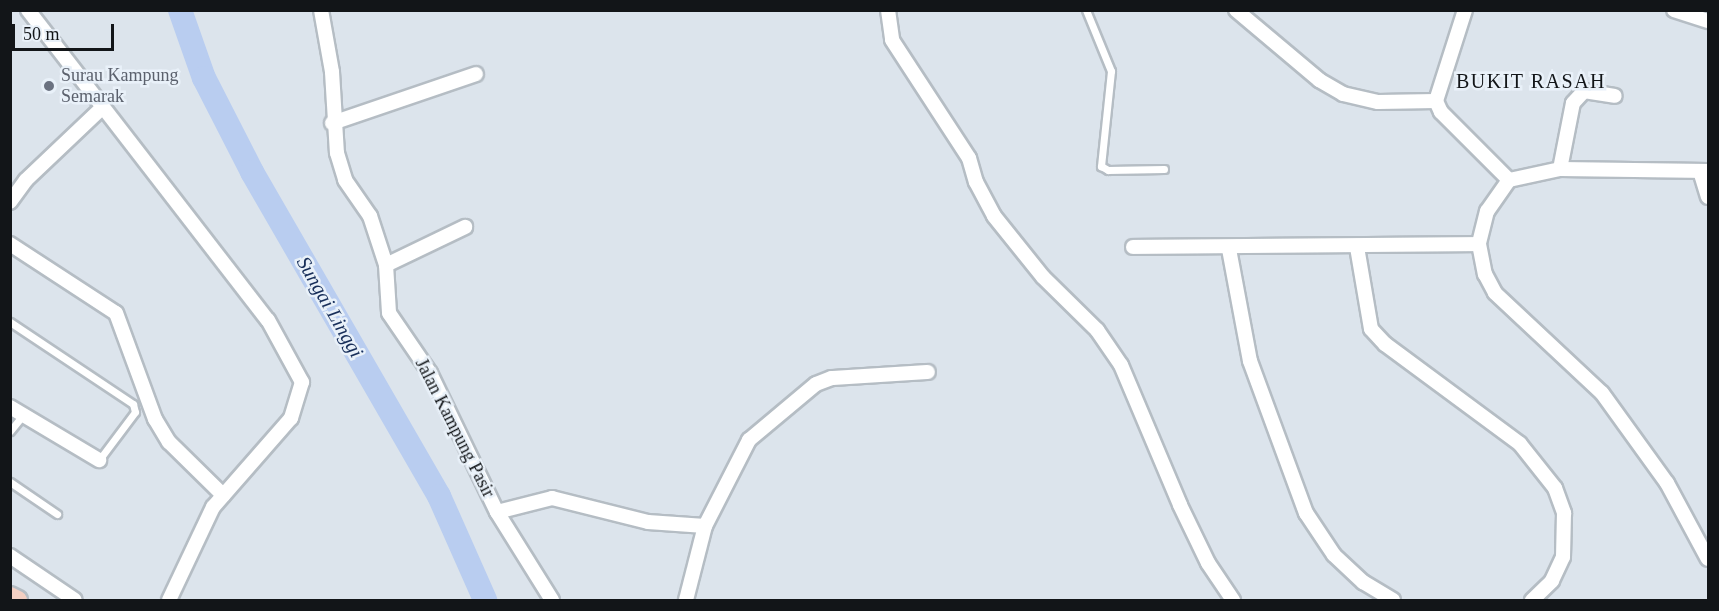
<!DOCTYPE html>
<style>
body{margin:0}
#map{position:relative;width:1719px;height:611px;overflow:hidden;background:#dce4ec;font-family:"Times New Roman",serif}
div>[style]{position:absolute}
.river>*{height:24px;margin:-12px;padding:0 12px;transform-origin:12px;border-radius:12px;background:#b9cdf0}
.roads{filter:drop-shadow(2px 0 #b5bdc4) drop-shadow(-2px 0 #b5bdc4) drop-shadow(0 2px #b5bdc4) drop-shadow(0 -2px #b5bdc4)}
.lane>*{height:7px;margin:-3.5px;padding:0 3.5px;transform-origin:3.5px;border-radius:3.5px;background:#fff}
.street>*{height:14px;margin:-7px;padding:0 7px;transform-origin:7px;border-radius:7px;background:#fff}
.secondary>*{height:18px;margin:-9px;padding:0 9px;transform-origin:9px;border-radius:9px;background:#f3cfc2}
.dots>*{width:16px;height:16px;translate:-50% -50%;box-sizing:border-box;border:3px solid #e9f1f9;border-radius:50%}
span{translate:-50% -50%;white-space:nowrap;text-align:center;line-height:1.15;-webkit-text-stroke:5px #e9f1f9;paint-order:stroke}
.worship-label{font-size:18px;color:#5b616d}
.left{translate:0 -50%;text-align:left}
.street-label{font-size:18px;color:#121518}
.neighbourhood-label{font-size:20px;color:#121518;letter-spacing:1.5px}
.water-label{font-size:20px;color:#182f5a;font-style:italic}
.frame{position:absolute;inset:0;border:12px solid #121518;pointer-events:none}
.scale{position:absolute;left:12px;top:24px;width:102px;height:27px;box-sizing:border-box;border:3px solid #121518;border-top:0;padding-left:8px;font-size:18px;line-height:21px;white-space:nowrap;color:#121518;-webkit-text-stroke:4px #e9f1f9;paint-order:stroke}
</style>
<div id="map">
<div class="river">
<div style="left:180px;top:10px;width:72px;rotate:70.6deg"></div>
<div style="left:204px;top:78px;width:106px;rotate:62.9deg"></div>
<div style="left:252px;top:172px;width:374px;rotate:60deg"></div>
<div style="left:439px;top:496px;width:114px;rotate:66.1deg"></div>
</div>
<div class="roads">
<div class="lane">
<div style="left:1086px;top:10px;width:66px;rotate:67.7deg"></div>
<div style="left:1111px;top:71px;width:96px;rotate:96deg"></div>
<div style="left:1101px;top:166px;width:8px;rotate:30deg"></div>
<div style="left:1108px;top:170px;width:56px;rotate:-1deg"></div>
<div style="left:10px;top:322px;width:148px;rotate:33.7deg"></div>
<div style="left:133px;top:404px;width:8px;rotate:76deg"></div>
<div style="left:135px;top:412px;width:60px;rotate:126.9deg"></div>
<div style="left:10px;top:431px;width:21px;rotate:-51deg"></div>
<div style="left:10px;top:482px;width:57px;rotate:34.2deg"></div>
</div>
<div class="street">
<div style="left:28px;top:10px;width:392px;rotate:52.3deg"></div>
<div style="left:268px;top:320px;width:71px;rotate:61.3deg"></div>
<div style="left:302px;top:382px;width:38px;rotate:107deg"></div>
<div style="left:291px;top:418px;width:118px;rotate:131.2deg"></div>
<div style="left:213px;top:507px;width:103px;rotate:115.3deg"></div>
<div style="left:321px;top:10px;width:63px;rotate:79.9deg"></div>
<div style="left:332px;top:72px;width:81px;rotate:86.5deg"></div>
<div style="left:337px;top:153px;width:28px;rotate:73deg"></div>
<div style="left:345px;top:180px;width:44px;rotate:55.2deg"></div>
<div style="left:370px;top:216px;width:52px;rotate:71.9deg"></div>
<div style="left:386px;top:265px;width:48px;rotate:86.4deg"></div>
<div style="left:389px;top:313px;width:73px;rotate:55.7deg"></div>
<div style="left:430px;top:373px;width:154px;rotate:64.3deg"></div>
<div style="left:497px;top:512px;width:104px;rotate:58deg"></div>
<div style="left:888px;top:10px;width:30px;rotate:82deg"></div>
<div style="left:892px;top:40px;width:141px;rotate:56.9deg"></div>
<div style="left:969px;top:158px;width:25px;rotate:74deg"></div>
<div style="left:976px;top:182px;width:38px;rotate:62deg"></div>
<div style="left:994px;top:216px;width:78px;rotate:51.2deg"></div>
<div style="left:1043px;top:277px;width:76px;rotate:44.5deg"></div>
<div style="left:1097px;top:330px;width:42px;rotate:55.6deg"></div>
<div style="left:1121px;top:365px;width:152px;rotate:67.1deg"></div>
<div style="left:1180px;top:505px;width:64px;rotate:64.2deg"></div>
<div style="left:1208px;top:563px;width:45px;rotate:56deg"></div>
<div style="left:1236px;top:10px;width:109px;rotate:40.1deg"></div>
<div style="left:1319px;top:80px;width:28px;rotate:30deg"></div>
<div style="left:1343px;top:94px;width:36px;rotate:13deg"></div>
<div style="left:1378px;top:102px;width:58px;rotate:-1deg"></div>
<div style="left:1465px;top:10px;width:96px;rotate:107.7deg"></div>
<div style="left:1436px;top:101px;width:12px;rotate:66deg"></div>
<div style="left:1441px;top:112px;width:96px;rotate:45deg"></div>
<div style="left:1674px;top:10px;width:36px;rotate:18deg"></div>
<div style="left:332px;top:123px;width:152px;rotate:-18.8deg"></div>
<div style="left:1560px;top:169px;width:67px;rotate:-78.9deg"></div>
<div style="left:1573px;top:103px;width:16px;rotate:-47deg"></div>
<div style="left:1584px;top:91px;width:31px;rotate:9deg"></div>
<div style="left:1700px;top:171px;width:27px;rotate:73deg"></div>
<div style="left:1708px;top:171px;width:148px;rotate:-179.2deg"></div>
<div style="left:1560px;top:169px;width:52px;rotate:167.8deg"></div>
<div style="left:1509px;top:180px;width:38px;rotate:125deg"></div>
<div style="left:1487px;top:211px;width:34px;rotate:104deg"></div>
<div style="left:1479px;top:244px;width:31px;rotate:79deg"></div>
<div style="left:1485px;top:274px;width:21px;rotate:62deg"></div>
<div style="left:1495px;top:293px;width:146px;rotate:43.1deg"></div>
<div style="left:1602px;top:393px;width:111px;rotate:54.2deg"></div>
<div style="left:1667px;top:483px;width:86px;rotate:61.7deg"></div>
<div style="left:10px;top:202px;width:27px;rotate:-54deg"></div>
<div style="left:26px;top:180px;width:106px;rotate:-43.5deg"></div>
<div style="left:10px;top:244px;width:126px;rotate:33.1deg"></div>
<div style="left:116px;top:313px;width:113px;rotate:69.8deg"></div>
<div style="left:155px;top:419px;width:27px;rotate:59deg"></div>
<div style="left:169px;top:442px;width:76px;rotate:44.5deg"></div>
<div style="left:1133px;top:247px;width:346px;rotate:-0.5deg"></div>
<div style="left:1357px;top:247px;width:83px;rotate:80.3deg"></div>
<div style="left:1371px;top:329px;width:21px;rotate:47deg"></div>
<div style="left:1385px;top:344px;width:168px;rotate:36.5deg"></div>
<div style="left:1520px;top:444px;width:56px;rotate:51.5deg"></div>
<div style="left:1555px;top:488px;width:27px;rotate:70deg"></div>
<div style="left:1564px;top:513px;width:44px;rotate:91.3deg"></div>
<div style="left:1563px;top:557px;width:26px;rotate:115deg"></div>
<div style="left:1552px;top:581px;width:28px;rotate:136deg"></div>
<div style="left:1229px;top:249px;width:114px;rotate:79.4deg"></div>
<div style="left:1250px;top:361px;width:162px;rotate:69.8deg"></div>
<div style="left:1306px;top:513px;width:50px;rotate:56.3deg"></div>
<div style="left:1334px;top:555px;width:40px;rotate:43deg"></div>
<div style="left:1363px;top:582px;width:35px;rotate:31deg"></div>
<div style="left:386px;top:265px;width:88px;rotate:-25.7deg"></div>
<div style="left:10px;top:407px;width:104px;rotate:30.8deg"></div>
<div style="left:497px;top:512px;width:57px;rotate:-14.3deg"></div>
<div style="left:552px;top:498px;width:99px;rotate:14deg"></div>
<div style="left:648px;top:522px;width:57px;rotate:4deg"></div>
<div style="left:705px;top:526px;width:97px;rotate:-62.9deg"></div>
<div style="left:749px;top:440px;width:87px;rotate:-39.9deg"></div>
<div style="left:816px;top:384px;width:17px;rotate:-21deg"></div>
<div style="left:832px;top:378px;width:96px;rotate:-3.6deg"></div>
<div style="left:10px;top:556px;width:78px;rotate:34.1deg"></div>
<div style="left:686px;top:600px;width:76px;rotate:-75.6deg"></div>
</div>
<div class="secondary">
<div style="left:10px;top:596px;width:9px;rotate:27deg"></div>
</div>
</div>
<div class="dots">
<div style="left:49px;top:86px;background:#6b7280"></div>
</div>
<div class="worship-label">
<span class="left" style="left:61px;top:86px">Surau Kampung<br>Semarak</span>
</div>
<div class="street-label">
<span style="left:455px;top:428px;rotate:63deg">Jalan Kampung Pasir</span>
</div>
<div class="neighbourhood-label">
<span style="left:1531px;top:81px">BUKIT RASAH</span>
</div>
<div class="water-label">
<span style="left:330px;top:307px;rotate:60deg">Sungai Linggi</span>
</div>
<div class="frame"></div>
<div class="scale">50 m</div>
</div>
